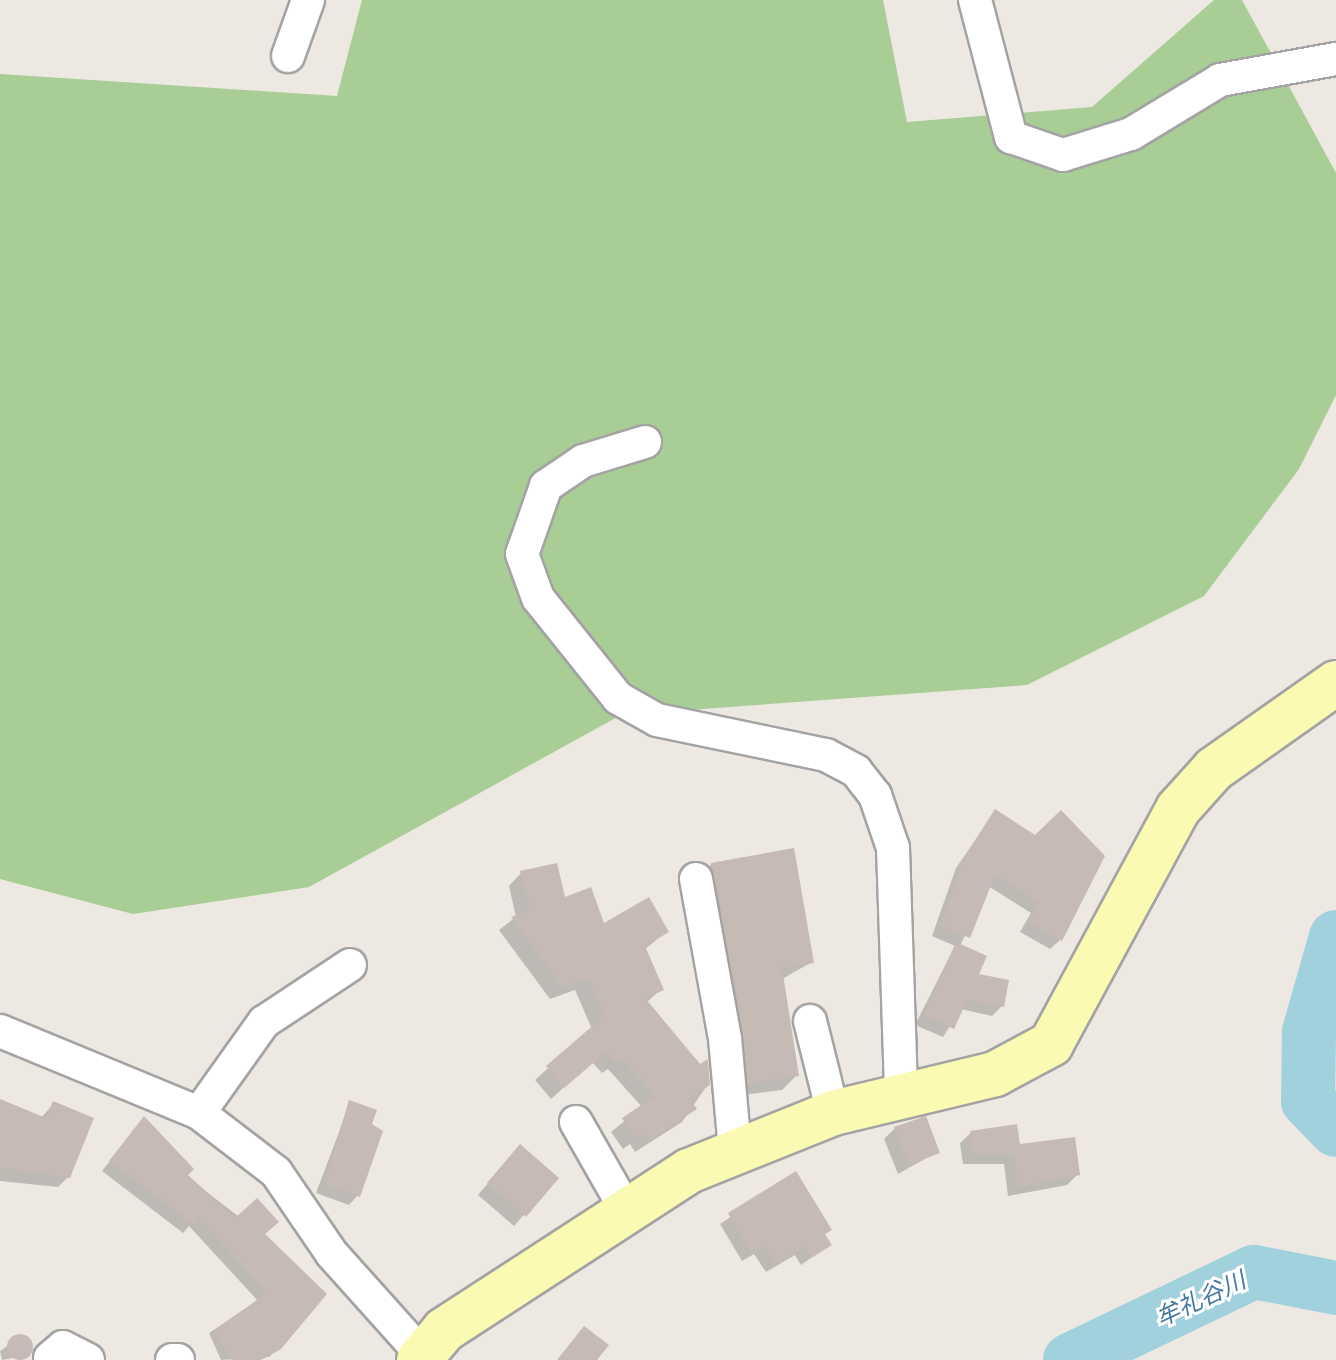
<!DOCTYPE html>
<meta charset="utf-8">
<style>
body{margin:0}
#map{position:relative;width:1336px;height:1360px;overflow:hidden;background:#ede8e1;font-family:Manrope,"Noto Sans JP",sans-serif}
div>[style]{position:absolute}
.forest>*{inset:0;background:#a8cd95}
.shadow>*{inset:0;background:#0003}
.river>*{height:54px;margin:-27px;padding:0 27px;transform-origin:27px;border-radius:27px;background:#a0d1dc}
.building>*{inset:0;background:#c5bab4}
.round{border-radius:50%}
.roads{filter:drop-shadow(2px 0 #a3a3a3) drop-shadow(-2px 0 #a3a3a3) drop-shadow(0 2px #a3a3a3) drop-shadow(0 -2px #a3a3a3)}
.street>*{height:32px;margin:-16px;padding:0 16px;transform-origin:16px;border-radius:16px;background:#fff}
.secondary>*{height:44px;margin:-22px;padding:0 22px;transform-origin:22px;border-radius:22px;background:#fafab2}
span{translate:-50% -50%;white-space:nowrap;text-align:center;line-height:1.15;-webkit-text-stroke:6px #fff;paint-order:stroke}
.water-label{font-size:24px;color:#4579a3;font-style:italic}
</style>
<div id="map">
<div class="forest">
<div style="clip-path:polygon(362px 0,883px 0,907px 122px,1092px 107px,1214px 0,1242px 0,1336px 173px,1336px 395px,1299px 469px,1204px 596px,1027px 685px,621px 715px,309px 887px,133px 914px,0 879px,0 74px,337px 96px)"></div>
</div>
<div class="shadow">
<div style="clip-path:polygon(995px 812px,1060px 940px,1050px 949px,1020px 932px,1031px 913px,988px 886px,960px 946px,1002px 1006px,992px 1016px,961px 1009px,943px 1037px,915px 1025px,955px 946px,932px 936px,956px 868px)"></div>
<div style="clip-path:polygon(712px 864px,812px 962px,782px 979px,797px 1075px,782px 1090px,734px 1096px,697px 879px)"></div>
<div style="clip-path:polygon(521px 873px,603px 926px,666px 932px,644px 950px,661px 989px,646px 1003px,708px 1084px,682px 1122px,635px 1152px,630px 1144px,623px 1149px,611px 1132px,642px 1107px,608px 1069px,602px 1073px,592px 1062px,551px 1099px,535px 1080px,592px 1029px,575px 990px,550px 999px,499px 930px,516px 917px,509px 886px)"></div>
<div style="clip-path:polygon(0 1101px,41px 1118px,53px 1104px,68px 1177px,58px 1187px,0 1181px)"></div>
<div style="clip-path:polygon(350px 1103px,358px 1195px,349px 1205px,316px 1193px)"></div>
<div style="clip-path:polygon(144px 1119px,186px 1176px,263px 1235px,279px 1347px,269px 1357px,221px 1360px,209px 1333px,258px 1301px,189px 1226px,183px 1233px,102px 1171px)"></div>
<div style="clip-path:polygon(895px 1128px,937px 1152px,898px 1174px,884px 1139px)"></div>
<div style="clip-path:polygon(971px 1133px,1018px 1146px,1078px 1174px,1067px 1185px,1008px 1196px,1004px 1164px,963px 1164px,960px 1143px)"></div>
<div style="clip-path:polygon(510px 1157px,556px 1178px,514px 1226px,478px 1195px)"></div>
<div style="clip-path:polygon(796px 1174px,829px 1230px,823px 1236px,829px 1245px,801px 1265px,795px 1255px,766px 1272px,754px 1254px,742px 1261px,720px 1224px)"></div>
<div style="clip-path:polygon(23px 1335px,29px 1355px,2px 1360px,0 1351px)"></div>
</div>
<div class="river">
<div style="left:1336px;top:937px;width:99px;rotate:105.9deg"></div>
<div style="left:1309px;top:1032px;width:69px;rotate:90.8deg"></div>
<div style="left:1308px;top:1101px;width:40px;rotate:46deg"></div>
<div style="left:1070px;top:1360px;width:204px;rotate:-25.6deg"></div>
<div style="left:1254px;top:1272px;width:84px;rotate:11deg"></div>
</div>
<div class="building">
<div style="clip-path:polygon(995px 809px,1035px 835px,1061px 810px,1105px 856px,1062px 941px,1028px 922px,1039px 903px,995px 875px,970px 938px,940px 926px,965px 856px)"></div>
<div style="clip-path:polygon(794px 848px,814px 963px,782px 968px,799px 1076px,748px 1084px,711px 863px)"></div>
<div style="clip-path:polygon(557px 863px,565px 897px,591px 887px,604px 923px,649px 897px,669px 932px,645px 946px,664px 990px,645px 998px,700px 1064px,708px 1059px,710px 1085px,690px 1099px,697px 1109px,648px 1141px,643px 1133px,636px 1138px,622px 1118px,655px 1096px,621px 1058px,615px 1062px,606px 1052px,564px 1088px,546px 1066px,604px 1016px,588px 979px,563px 988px,511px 917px,530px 910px,520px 871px)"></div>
<div style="clip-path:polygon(956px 942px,987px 956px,979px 974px,1009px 980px,1004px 1007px,967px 1000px,954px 1029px,924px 1015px)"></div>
<div style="clip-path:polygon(0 1099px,46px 1118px,53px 1101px,94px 1118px,70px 1178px,0 1168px)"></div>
<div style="clip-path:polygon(349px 1100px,377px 1110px,372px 1124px,383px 1131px,360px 1197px,324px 1184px)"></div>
<div style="clip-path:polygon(144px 1116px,194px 1169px,188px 1175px,235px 1218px,257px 1198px,279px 1222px,265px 1234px,327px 1294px,281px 1349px,261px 1360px,232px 1360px,214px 1330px,267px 1293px,199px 1219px,194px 1225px,109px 1161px)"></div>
<div style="clip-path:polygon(926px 1116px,940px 1153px,909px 1165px,894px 1127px)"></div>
<div style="clip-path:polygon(1017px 1124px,1020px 1144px,1075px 1137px,1080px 1175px,1018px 1187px,1014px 1154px,973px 1154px,970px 1131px)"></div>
<div style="clip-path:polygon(520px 1144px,559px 1178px,526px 1217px,487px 1183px)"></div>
<div style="clip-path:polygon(796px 1171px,832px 1230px,825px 1234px,832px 1245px,811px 1258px,804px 1247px,776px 1264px,764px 1246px,752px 1253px,728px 1213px)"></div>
<div style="clip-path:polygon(584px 1326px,609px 1345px,597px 1360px,557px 1360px)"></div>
<div class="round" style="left:7px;top:1334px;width:26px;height:26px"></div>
</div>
<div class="roads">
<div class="street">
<div style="left:975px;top:0;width:142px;rotate:75.3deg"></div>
<div style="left:1011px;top:137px;width:55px;rotate:19.1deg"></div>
<div style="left:1063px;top:155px;width:71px;rotate:-17.2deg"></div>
<div style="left:1131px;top:134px;width:104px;rotate:-31.2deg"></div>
<div style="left:1220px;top:80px;width:118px;rotate:-10.3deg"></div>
<div style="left:288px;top:56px;width:59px;rotate:-70.3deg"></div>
<div style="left:645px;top:442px;width:65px;rotate:163deg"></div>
<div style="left:583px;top:461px;width:45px;rotate:146deg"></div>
<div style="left:546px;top:486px;width:72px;rotate:109.4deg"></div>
<div style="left:522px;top:554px;width:47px;rotate:70deg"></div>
<div style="left:538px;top:598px;width:128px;rotate:51.3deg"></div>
<div style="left:618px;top:698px;width:45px;rotate:29.4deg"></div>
<div style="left:657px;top:720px;width:173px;rotate:11.7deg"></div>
<div style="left:826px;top:755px;width:34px;rotate:28deg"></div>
<div style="left:856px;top:771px;width:31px;rotate:52deg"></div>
<div style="left:875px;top:795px;width:56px;rotate:71.2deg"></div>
<div style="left:893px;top:848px;width:247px;rotate:88.1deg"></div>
<div style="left:696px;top:879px;width:162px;rotate:79.7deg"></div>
<div style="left:725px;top:1038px;width:111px;rotate:84.9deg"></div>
<div style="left:810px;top:1021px;width:95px;rotate:76deg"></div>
<div style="left:0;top:1031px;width:215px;rotate:22.4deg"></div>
<div style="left:199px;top:1113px;width:97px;rotate:37.5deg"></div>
<div style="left:276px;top:1172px;width:99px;rotate:55.7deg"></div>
<div style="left:332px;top:1254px;width:142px;rotate:48.1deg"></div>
<div style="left:199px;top:1113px;width:112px;rotate:-54.5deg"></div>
<div style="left:264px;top:1022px;width:103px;rotate:-33.5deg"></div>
<div style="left:576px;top:1122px;width:99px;rotate:60.3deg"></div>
<div style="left:50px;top:1358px;width:17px;rotate:-40deg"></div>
<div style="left:63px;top:1347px;width:28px;rotate:27deg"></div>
<div style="left:172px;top:1360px;width:6px"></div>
</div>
<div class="secondary">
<div style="left:419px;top:1360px;width:39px;rotate:-50deg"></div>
<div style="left:444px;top:1330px;width:292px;rotate:-33deg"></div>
<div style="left:689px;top:1171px;width:155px;rotate:-21.9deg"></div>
<div style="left:833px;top:1113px;width:167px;rotate:-13.5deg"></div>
<div style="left:995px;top:1074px;width:64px;rotate:-28.2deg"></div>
<div style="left:1051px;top:1044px;width:267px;rotate:-61.6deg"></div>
<div style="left:1178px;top:809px;width:54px;rotate:-48deg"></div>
<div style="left:1214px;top:769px;width:149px;rotate:-35.2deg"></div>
</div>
</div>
<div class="water-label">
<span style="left:1200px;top:1298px;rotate:-25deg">牟礼谷川</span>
</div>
</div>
